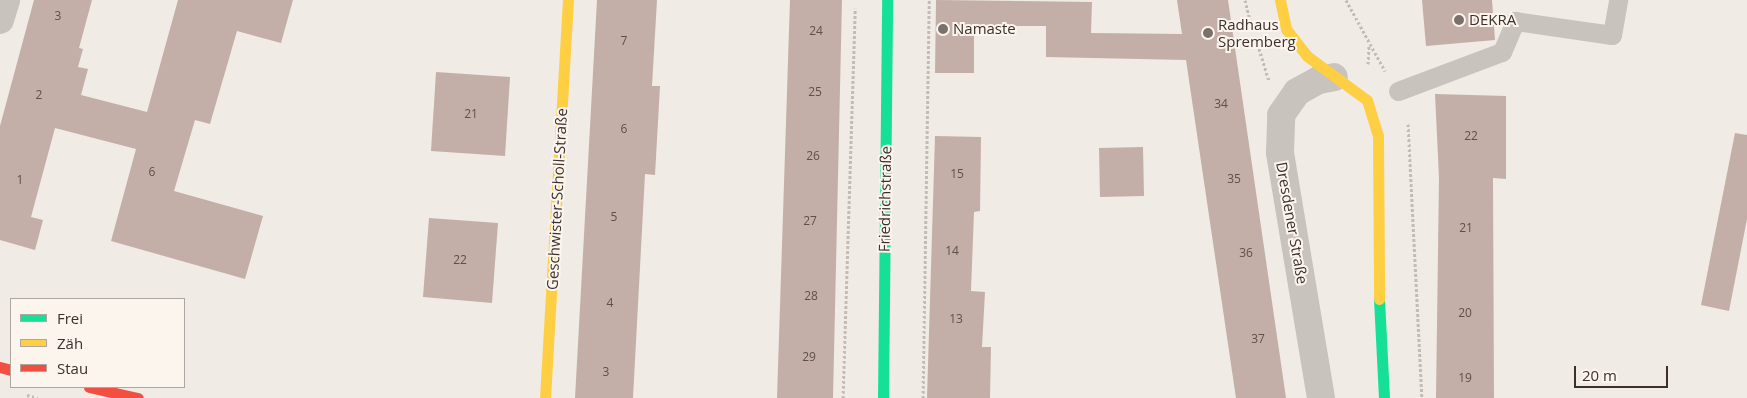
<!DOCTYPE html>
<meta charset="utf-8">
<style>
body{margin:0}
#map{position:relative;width:1747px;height:398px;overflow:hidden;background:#f0ebe5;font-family:"Open Sans",sans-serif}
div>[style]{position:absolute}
.building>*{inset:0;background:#c3afa7}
.path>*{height:3px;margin-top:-1.5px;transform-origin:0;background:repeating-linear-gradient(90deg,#c2bbb6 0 2.5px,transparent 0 5px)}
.lane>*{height:19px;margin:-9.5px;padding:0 9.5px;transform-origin:9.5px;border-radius:9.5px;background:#c9c3be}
.street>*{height:28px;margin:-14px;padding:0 14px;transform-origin:14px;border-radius:14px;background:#c9c3be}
.fast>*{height:11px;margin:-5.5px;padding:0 5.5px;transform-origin:5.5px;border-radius:5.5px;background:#16e098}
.slow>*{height:11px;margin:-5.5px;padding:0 5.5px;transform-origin:5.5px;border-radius:5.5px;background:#ffcf43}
.jam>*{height:11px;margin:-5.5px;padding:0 5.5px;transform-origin:5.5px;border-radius:5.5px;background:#f24e42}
.dots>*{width:14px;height:14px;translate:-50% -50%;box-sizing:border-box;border:2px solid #fbf5ee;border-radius:50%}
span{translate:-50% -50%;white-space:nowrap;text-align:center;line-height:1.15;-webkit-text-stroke:4px #fbf5ee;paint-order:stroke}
.number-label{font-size:12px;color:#5d504a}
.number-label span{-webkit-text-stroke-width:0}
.poi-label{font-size:15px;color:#3b302b}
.left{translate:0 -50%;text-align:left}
.street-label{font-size:15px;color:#3b302b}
.legend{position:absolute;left:10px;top:298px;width:175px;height:90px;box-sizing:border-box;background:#fbf5ee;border:1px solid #aea6a0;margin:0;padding:6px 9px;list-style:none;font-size:15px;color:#3b302b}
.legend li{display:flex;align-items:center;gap:10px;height:25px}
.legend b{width:25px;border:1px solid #aea6a0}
.scale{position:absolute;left:1574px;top:366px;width:94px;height:22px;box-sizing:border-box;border:2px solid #3b302b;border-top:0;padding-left:6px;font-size:15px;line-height:18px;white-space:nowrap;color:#3b302b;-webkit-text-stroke:4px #fbf5ee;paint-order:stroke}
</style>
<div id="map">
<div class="building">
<div style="clip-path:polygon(34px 0,92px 0,79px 48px,83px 49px,78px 67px,88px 69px,81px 95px,147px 112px,178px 0,293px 0,281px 43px,237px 31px,210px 124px,195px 120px,174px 191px,263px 216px,245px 279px,111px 241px,136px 149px,55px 128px,31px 217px,43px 220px,35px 250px,0 240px,0 126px)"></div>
<div style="clip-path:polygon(597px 0,657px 0,652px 86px,660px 86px,655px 175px,645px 174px,633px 398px,575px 398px)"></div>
<div style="clip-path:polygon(790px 0,842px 0,833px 398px,777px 398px)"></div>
<div style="clip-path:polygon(936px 0,1092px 2px,1091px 33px,1182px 34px,1177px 0,1228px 0,1286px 398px,1236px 398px,1186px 60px,1046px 57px,1046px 26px,974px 26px,974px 73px,935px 73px)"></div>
<div style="clip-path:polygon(1422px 0,1492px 0,1495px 40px,1426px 46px)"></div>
<div style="clip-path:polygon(436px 72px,510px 77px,505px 156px,431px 151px)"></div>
<div style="clip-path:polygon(1435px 94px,1506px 96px,1506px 179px,1493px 178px,1494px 398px,1436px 398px,1439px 178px)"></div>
<div style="clip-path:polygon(1735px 133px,1747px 135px,1747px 219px,1729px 311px,1701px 305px)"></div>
<div style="clip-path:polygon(935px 136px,981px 137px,980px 211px,974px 212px,971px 291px,985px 292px,982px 347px,991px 347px,990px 398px,927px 398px)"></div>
<div style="clip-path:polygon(1143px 147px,1144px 196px,1100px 197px,1099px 148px)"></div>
<div style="clip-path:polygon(429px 218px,498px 223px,492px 303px,423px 297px)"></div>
</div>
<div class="path">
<div style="left:1245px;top:0;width:32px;rotate:76deg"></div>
<div style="left:1346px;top:0;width:81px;rotate:61.2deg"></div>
<div style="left:1256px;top:39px;width:44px;rotate:72.8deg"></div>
<div style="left:1368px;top:64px;width:19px;rotate:-87deg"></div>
<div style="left:1408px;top:124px;width:274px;rotate:87.1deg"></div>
<div style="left:27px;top:395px;width:11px;rotate:15deg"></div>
<div style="left:843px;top:398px;width:390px;rotate:-88.2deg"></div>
<div style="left:923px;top:398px;width:398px;rotate:-89.1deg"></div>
</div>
<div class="lane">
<div style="left:1398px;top:91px;width:111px;rotate:-20.6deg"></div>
<div style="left:1502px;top:52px;width:34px;rotate:-67deg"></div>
<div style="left:1515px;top:21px;width:98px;rotate:8.2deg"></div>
<div style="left:1612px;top:35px;width:36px;rotate:-80deg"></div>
</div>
<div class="street">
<div style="left:0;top:20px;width:21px;rotate:-73deg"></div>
<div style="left:1321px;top:398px;width:249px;rotate:-99.5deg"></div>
<div style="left:1280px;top:152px;width:37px;rotate:-88deg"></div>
<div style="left:1281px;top:115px;width:28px;rotate:-55deg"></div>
<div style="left:1297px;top:92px;width:25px;rotate:-29deg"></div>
<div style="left:1319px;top:80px;width:15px;rotate:-11deg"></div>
</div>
<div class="fast">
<div style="left:1379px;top:299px;width:99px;rotate:87.1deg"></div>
<div style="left:883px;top:398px;width:398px;rotate:-89.4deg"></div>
</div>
<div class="slow">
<div style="left:1280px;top:0;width:30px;rotate:78deg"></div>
<div style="left:1286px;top:29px;width:34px;rotate:52deg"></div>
<div style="left:1307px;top:56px;width:74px;rotate:36.3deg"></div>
<div style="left:1367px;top:100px;width:38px;rotate:73deg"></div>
<div style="left:1378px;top:136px;width:163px;rotate:89.6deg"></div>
<div style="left:545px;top:398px;width:399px;rotate:-86.7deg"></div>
</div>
<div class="jam">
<div style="left:0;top:367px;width:11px;rotate:15deg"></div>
<div style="left:89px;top:387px;width:50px;rotate:12.7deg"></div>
</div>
<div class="dots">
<div style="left:1459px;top:20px;background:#7a716c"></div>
<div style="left:943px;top:29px;background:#7a716c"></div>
<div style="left:1208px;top:33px;background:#7a716c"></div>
</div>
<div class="number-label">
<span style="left:58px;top:16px">3</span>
<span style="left:816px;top:31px">24</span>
<span style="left:624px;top:41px">7</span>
<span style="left:815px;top:92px">25</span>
<span style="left:39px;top:95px">2</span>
<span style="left:1221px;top:104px">34</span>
<span style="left:471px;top:114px">21</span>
<span style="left:624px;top:129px">6</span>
<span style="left:1471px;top:136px">22</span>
<span style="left:813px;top:156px">26</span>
<span style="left:152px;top:172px">6</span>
<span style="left:957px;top:174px">15</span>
<span style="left:1234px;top:179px">35</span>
<span style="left:20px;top:180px">1</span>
<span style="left:614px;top:217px">5</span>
<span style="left:810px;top:221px">27</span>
<span style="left:1466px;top:228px">21</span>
<span style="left:952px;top:251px">14</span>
<span style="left:1246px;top:253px">36</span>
<span style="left:460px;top:260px">22</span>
<span style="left:811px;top:296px">28</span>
<span style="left:610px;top:303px">4</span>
<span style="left:1465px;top:313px">20</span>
<span style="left:956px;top:319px">13</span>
<span style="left:1258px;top:339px">37</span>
<span style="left:809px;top:357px">29</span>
<span style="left:606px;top:372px">3</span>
<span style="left:1465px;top:378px">19</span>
</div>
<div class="poi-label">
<span class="left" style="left:1469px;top:20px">DEKRA</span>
<span class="left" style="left:1218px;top:33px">Radhaus<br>Spremberg</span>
<span class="left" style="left:953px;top:29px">Namaste</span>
</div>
<div class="street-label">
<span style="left:557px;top:199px;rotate:-87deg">Geschwister-Scholl-Straße</span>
<span style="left:885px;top:199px;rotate:-89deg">Friedrichstraße</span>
<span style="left:1292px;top:223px;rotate:80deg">Dresdener Straße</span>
</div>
<ul class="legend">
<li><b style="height:6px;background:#16e098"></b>Frei</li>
<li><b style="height:6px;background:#ffcf43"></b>Zäh</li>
<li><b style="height:6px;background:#f24e42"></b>Stau</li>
</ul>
<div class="scale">20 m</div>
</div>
